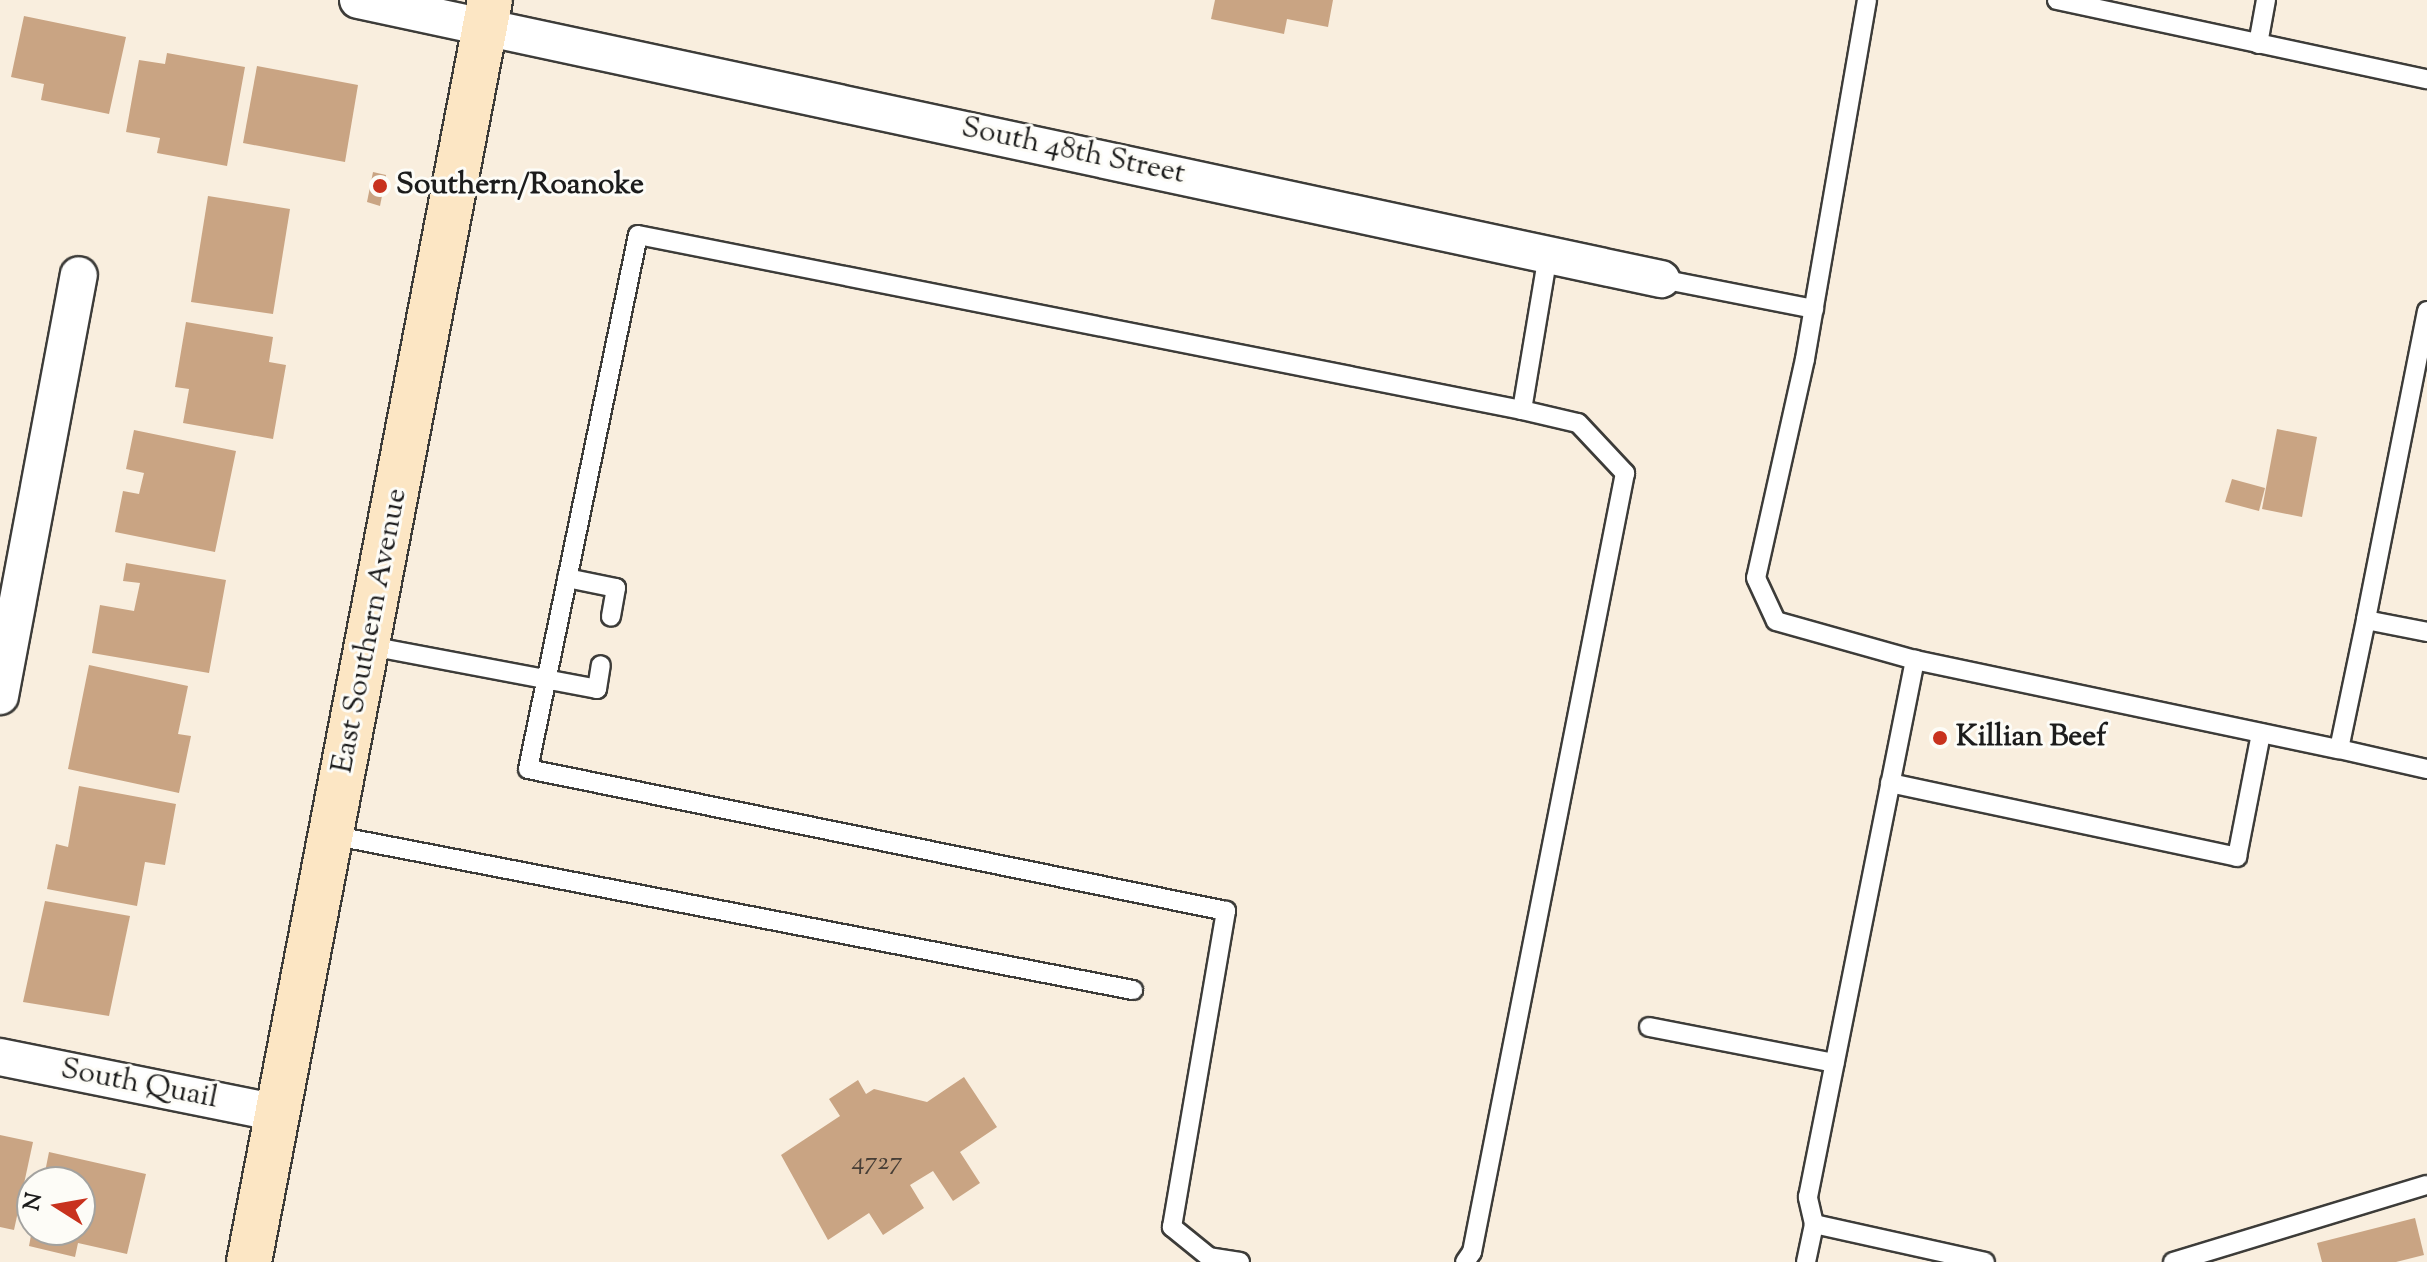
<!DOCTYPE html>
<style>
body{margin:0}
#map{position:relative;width:2427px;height:1262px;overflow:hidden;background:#f9eede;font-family:"Sorts Mill Goudy",serif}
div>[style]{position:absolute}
.building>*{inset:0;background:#c9a483}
.roads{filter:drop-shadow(2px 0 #3d3c39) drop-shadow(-2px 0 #3d3c39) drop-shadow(0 2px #3d3c39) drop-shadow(0 -2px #3d3c39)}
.lane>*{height:18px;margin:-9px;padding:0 9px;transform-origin:9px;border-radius:9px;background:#fff}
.street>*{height:36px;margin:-18px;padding:0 18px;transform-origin:18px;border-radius:18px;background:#fff}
.secondary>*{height:44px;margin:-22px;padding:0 22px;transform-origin:22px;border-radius:22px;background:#fce6c4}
.dots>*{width:22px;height:22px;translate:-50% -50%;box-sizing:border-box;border:4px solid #fdfcf7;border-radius:50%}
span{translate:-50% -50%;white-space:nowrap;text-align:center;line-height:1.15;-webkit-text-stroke:6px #fdfcf7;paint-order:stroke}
.number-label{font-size:26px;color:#473e36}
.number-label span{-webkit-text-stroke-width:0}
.street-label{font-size:30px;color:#1c1c1c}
.poi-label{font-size:30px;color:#1c1c1c;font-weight:700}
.left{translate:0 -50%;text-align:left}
.north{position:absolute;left:16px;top:1166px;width:80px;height:80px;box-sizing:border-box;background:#fdfcf7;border:2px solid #a3a29f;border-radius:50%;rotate:281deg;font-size:22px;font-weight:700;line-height:32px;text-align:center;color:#1c1c1c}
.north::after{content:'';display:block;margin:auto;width:28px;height:36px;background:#c8321e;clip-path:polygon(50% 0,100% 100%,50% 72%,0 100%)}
</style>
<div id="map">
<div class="building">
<div style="clip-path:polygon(1215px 0,1333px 0,1328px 27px,1287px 19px,1284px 34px,1211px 19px)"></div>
<div style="clip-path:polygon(24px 16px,126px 37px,109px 114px,41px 100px,44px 84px,11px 77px)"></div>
<div style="clip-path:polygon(167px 53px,245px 67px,227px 166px,157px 153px,160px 138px,126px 132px,139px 60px,165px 64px)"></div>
<div style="clip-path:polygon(257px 66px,358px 85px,345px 162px,243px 143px)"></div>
<div style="clip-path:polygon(373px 172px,386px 175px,380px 206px,367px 202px)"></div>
<div style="clip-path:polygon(208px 196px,290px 209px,273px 314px,191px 302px)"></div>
<div style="clip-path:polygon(186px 322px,273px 337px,269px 362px,286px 365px,273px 439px,183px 423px,189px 389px,175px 387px)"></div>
<div style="clip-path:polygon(2277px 429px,2317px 437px,2302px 517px,2262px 509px)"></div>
<div style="clip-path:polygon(134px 430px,236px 451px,215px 552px,115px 532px,123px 491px,139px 494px,144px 473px,126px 469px)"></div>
<div style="clip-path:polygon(2232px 479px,2265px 488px,2259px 511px,2225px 502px)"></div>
<div style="clip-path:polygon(126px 563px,226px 580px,209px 673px,92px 653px,100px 605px,134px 611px,140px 583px,123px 581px)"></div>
<div style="clip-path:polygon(89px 665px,188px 686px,178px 734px,191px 736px,179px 793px,68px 769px)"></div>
<div style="clip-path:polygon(79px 786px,176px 804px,165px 865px,145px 862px,137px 906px,47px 889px,56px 844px,68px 847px)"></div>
<div style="clip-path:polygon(45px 901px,130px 916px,109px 1016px,23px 1002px)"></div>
<div style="clip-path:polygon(964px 1077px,997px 1127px,960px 1152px,980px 1183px,953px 1201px,933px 1171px,910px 1185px,924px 1208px,883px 1235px,869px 1213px,828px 1240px,781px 1155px,840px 1116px,829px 1099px,858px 1080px,866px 1094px,874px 1089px,927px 1102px)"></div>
<div style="clip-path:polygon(0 1135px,33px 1142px,14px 1230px,0 1227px)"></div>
<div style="clip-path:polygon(49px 1152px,146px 1174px,127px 1254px,78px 1243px,75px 1257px,29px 1246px,32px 1230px,80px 1230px,80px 1182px,43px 1182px)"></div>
<div style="clip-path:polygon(2415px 1218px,2424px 1255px,2396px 1262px,2322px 1262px,2317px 1243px)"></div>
</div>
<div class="roads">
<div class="lane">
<div style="left:1867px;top:0;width:364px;rotate:99.8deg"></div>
<div style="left:1805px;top:359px;width:224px;rotate:102.6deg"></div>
<div style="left:1756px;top:578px;width:47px;rotate:65.1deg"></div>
<div style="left:1776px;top:621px;width:144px;rotate:15.7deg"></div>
<div style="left:1915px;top:660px;width:433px;rotate:11.9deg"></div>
<div style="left:2339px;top:749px;width:132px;rotate:-78.2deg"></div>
<div style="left:2057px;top:0;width:378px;rotate:12.1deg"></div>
<div style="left:2258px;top:44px;width:45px;rotate:-79.7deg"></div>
<div style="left:1661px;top:279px;width:156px;rotate:11.1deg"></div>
<div style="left:2427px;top:311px;width:315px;rotate:101.2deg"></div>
<div style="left:2366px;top:620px;width:62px;rotate:11.1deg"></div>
<div style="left:1522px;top:410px;width:157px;rotate:-80.5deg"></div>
<div style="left:567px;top:578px;width:50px;rotate:11.5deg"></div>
<div style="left:616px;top:588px;width:29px;rotate:100deg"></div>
<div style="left:370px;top:646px;width:231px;rotate:10.7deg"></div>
<div style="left:597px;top:689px;width:24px;rotate:-81deg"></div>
<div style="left:2339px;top:749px;width:90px;rotate:12.8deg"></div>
<div style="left:1890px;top:783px;width:355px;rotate:12deg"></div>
<div style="left:2237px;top:857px;width:126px;rotate:-79deg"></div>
<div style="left:331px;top:835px;width:817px;rotate:10.94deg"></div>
<div style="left:1649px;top:1027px;width:189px;rotate:11deg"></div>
<div style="left:1814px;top:1224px;width:28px;rotate:-103deg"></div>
<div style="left:1808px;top:1197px;width:548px;rotate:-78.73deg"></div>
<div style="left:1240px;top:1262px;width:31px;rotate:-171deg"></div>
<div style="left:1209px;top:1257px;width:48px;rotate:-141deg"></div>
<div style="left:1172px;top:1227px;width:321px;rotate:-80.3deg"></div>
<div style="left:1226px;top:911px;width:712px;rotate:-168.5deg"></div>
<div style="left:528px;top:769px;width:545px;rotate:-78.36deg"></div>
<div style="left:638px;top:235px;width:901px;rotate:11.2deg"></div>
<div style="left:1522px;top:410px;width:57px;rotate:13.1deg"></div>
<div style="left:1578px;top:423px;width:69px;rotate:46.8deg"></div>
<div style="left:1625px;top:473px;width:794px;rotate:101.11deg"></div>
<div style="left:1472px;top:1252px;width:12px;rotate:125deg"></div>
<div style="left:1806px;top:1262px;width:39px;rotate:-78deg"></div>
<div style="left:1814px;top:1224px;width:175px;rotate:12.5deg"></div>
<div style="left:2173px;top:1262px;width:265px;rotate:-16.9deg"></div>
</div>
<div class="street">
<div style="left:358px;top:0;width:1333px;rotate:12.09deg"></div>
<div style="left:0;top:696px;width:428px;rotate:-79.4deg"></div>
<div style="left:0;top:1057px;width:284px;rotate:11.4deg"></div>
</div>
<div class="secondary">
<div style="left:249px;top:1262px;width:1285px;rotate:-79.19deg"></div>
</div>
</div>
<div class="dots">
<div style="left:380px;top:186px;background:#c8321e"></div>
<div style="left:1940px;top:738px;background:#c8321e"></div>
</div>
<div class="number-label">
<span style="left:877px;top:1163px">4727</span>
</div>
<div class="street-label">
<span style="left:1073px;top:152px;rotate:12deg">South 48th Street</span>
<span style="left:371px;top:631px;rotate:-79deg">East Southern Avenue</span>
<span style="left:139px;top:1085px;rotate:11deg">South Quail</span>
</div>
<div class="poi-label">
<span class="left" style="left:396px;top:186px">Southern/Roanoke</span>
<span class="left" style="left:1956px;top:738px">Killian Beef</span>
</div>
<div class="north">N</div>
</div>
